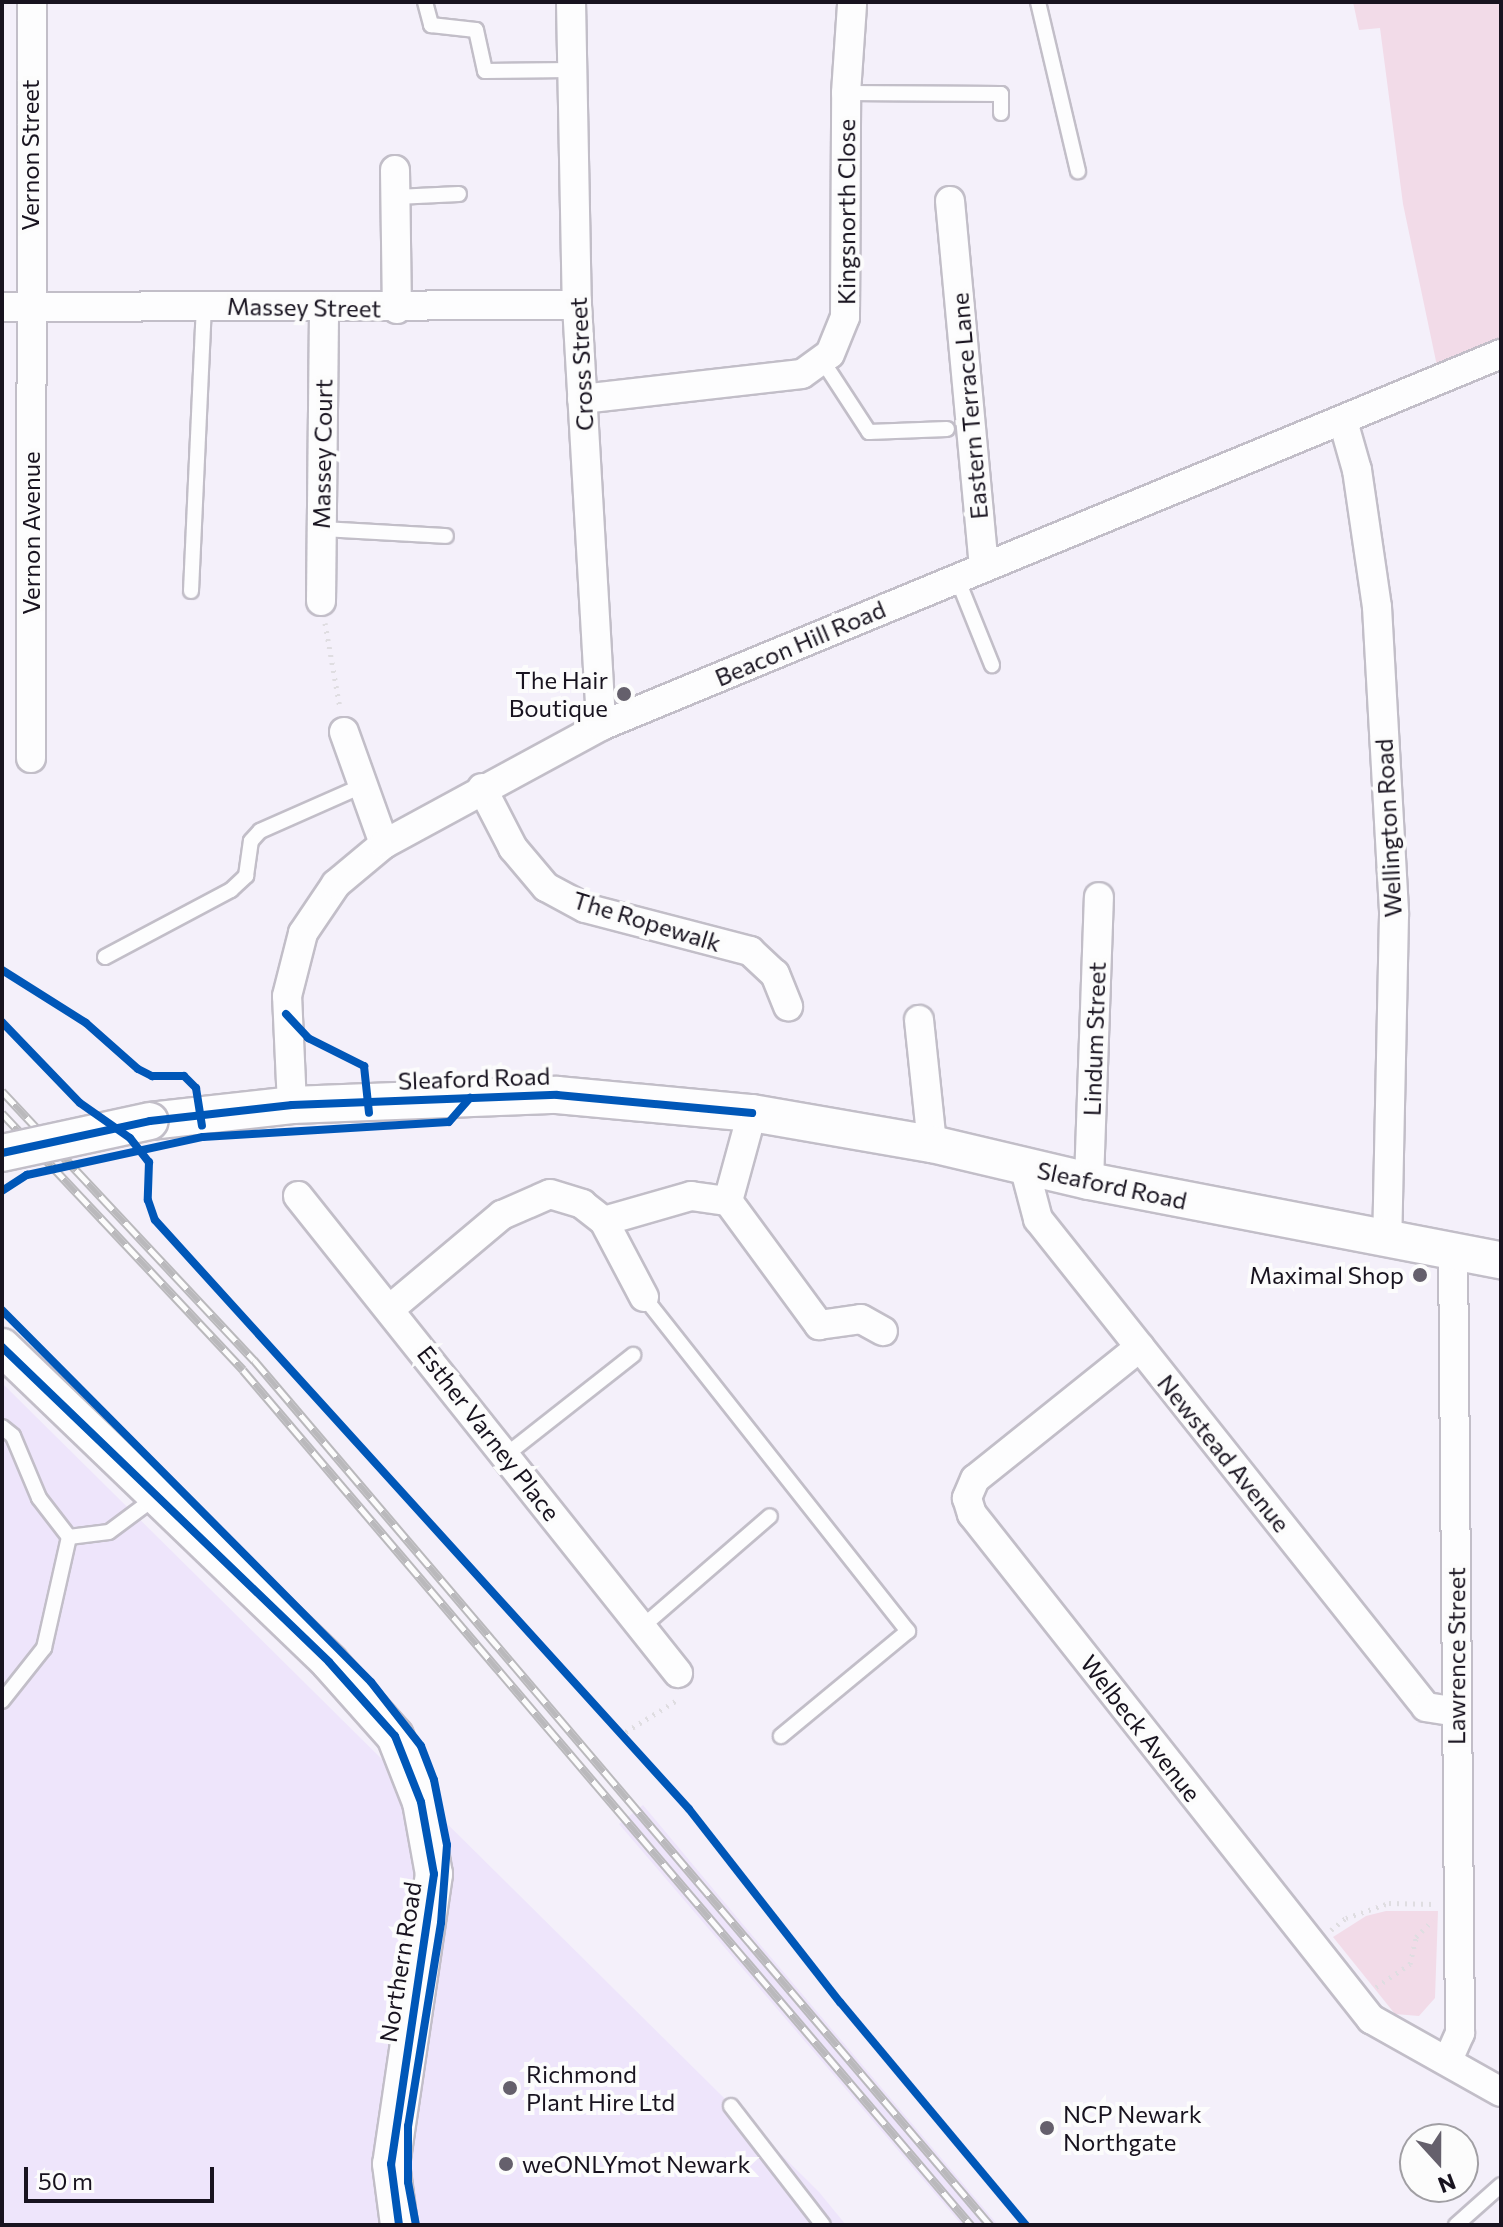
<!DOCTYPE html>
<style>
body{margin:0}
#map{position:relative;width:1503px;height:2227px;overflow:hidden;background:#f4f0fa;font-family:Commissioner,sans-serif}
div>[style]{position:absolute}
.built>*{inset:0;background:#eee5fb}
.green>*{inset:0;background:#f2dbe8}
.path>*{height:5px;margin-top:-2.5px;transform-origin:0;background:repeating-linear-gradient(90deg,#dfdde1 0 2px,transparent 0 8px)}
.roads{filter:drop-shadow(2px 0 #c2bec8) drop-shadow(-2px 0 #c2bec8) drop-shadow(0 2px #c2bec8) drop-shadow(0 -2px #c2bec8)}
.service>*{height:14px;margin:-7px;padding:0 7px;transform-origin:7px;border-radius:7px;background:#fdfdfe}
.minor>*{height:28px;margin:-14px;padding:0 14px;transform-origin:14px;border-radius:14px;background:#fdfdfe}
.tertiary>*{height:36px;margin:-18px;padding:0 18px;transform-origin:18px;border-radius:18px;background:#fdfdfe}
.rail>*{height:9px;margin-top:-4.5px;transform-origin:0;background:repeating-linear-gradient(90deg,#fcfcfc 0 18px,#bab9bc 0 36px);box-sizing:border-box;border-block:2px solid #bab9bc}
.bridges{filter:drop-shadow(2px 0 #c2bec8) drop-shadow(-2px 0 #c2bec8) drop-shadow(0 2px #c2bec8) drop-shadow(0 -2px #c2bec8)}
.tertiary-bridge>*{height:36px;margin:-18px;padding:0 18px;transform-origin:18px;border-radius:18px;background:#fdfdfe}
.cycleway>*{height:8px;margin:-4px;padding:0 4px;transform-origin:4px;border-radius:4px;background:#0057b8}
.dots>*{width:22px;height:22px;translate:-50% -50%;box-sizing:border-box;border:4px solid #fcfcfc;border-radius:50%}
span{translate:-50% -50%;white-space:nowrap;text-align:center;line-height:1.15;-webkit-text-stroke:8px #fcfcfc;paint-order:stroke}
.street-label{font-size:24px;color:#18131f}
.poi-label{font-size:24px;color:#18131f}
.right{translate:-100% -50%;text-align:right}
.left{translate:0 -50%;text-align:left}
.frame{position:absolute;inset:0;border:4px solid #18131f;pointer-events:none}
.north{position:absolute;left:1399px;top:2123px;width:80px;height:80px;box-sizing:border-box;background:#fcfcfc;border:2px solid #a19fa4;border-radius:50%;rotate:159deg;font-size:22px;font-weight:700;line-height:32px;text-align:center;color:#18131f}
.north::after{content:'';display:block;margin:auto;width:28px;height:36px;background:#65606c;clip-path:polygon(50% 0,100% 100%,50% 72%,0 100%)}
.scale{position:absolute;left:24px;top:2167px;width:190px;height:36px;box-sizing:border-box;border:4px solid #18131f;border-top:0;padding-left:10px;font-size:24px;line-height:28px;white-space:nowrap;color:#18131f;-webkit-text-stroke:6px #fcfcfc;paint-order:stroke}
</style>
<div id="map">
<div class="built">
<div style="clip-path:polygon(2px 1383px,819px 2192px,846px 2225px,2px 2225px)"></div>
<div style="clip-path:polygon(643px 1805px,735px 1915px,998px 2225px,962px 2225px,619px 1824px)"></div>
</div>
<div class="green">
<div style="clip-path:polygon(1353px 2px,1501px 2px,1501px 337px,1437px 366px,1403px 204px,1380px 28px,1359px 30px)"></div>
<div style="clip-path:polygon(1386px 1911px,1438px 1911px,1435px 1998px,1419px 2016px,1395px 2014px,1333px 1937px,1366px 1916px)"></div>
</div>
<div class="path">
<div style="left:325px;top:623px;width:86px;rotate:80deg"></div>
<div style="left:619px;top:1736px;width:70px;rotate:-31.7deg"></div>
<div style="left:1331px;top:1930px;width:19px;rotate:-39deg"></div>
<div style="left:1346px;top:1918px;width:46px;rotate:-19.2deg"></div>
<div style="left:1389px;top:1903px;width:45px;rotate:1.3deg"></div>
<div style="left:1376px;top:1987px;width:41px;rotate:-34.1deg"></div>
<div style="left:1410px;top:1964px;width:28px;rotate:-77deg"></div>
<div style="left:1416px;top:1937px;width:24px;rotate:-45deg"></div>
</div>
<div class="roads">
<div class="service">
<div style="left:425px;top:2px;width:24px;rotate:75deg"></div>
<div style="left:431px;top:25px;width:45px;rotate:6.3deg"></div>
<div style="left:476px;top:30px;width:42px;rotate:77.6deg"></div>
<div style="left:485px;top:71px;width:85px;rotate:-0.7deg"></div>
<div style="left:1038px;top:2px;width:174px;rotate:76.7deg"></div>
<div style="left:846px;top:93px;width:155px;rotate:0.4deg"></div>
<div style="left:1001px;top:94px;width:19px;rotate:90deg"></div>
<div style="left:396px;top:197px;width:63px;rotate:-2.7deg"></div>
<div style="left:822px;top:360px;width:86px;rotate:56.9deg"></div>
<div style="left:869px;top:432px;width:78px;rotate:-2.2deg"></div>
<div style="left:321px;top:529px;width:125px;rotate:3.2deg"></div>
<div style="left:957px;top:578px;width:94px;rotate:68.1deg"></div>
<div style="left:191px;top:591px;width:285px;rotate:-87.4deg"></div>
<div style="left:105px;top:957px;width:143px;rotate:-28deg"></div>
<div style="left:231px;top:890px;width:21px;rotate:-43deg"></div>
<div style="left:246px;top:876px;width:35px;rotate:-82deg"></div>
<div style="left:251px;top:841px;width:13px;rotate:-48deg"></div>
<div style="left:260px;top:831px;width:111px;rotate:-23.8deg"></div>
<div style="left:644px;top:1297px;width:426px;rotate:51.7deg"></div>
<div style="left:908px;top:1631px;width:165px;rotate:140.4deg"></div>
<div style="left:2px;top:1427px;width:14px;rotate:39deg"></div>
<div style="left:13px;top:1436px;width:67px;rotate:67.2deg"></div>
<div style="left:39px;top:1498px;width:49px;rotate:52.4deg"></div>
<div style="left:69px;top:1537px;width:40px;rotate:-7.1deg"></div>
<div style="left:109px;top:1532px;width:59px;rotate:-36.7deg"></div>
<div style="left:506px;top:1455px;width:162px;rotate:-38.2deg"></div>
<div style="left:642px;top:1627px;width:169px;rotate:-40.9deg"></div>
<div style="left:2px;top:1701px;width:68px;rotate:-51.6deg"></div>
<div style="left:44px;top:1648px;width:114px;rotate:-77.3deg"></div>
<div style="left:731px;top:2106px;width:150px;rotate:52.3deg"></div>
<div style="left:1456px;top:2225px;width:60px;rotate:-41.6deg"></div>
</div>
<div class="minor">
<div style="left:571px;top:2px;width:303px;rotate:88.9deg"></div>
<div style="left:577px;top:305px;width:422px;rotate:86.7deg"></div>
<div style="left:395px;top:170px;width:139px;rotate:89.2deg"></div>
<div style="left:950px;top:201px;width:367px;rotate:84.7deg"></div>
<div style="left:2px;top:307px;width:575px;rotate:-0.2deg"></div>
<div style="left:582px;top:399px;width:221px;rotate:-6.5deg"></div>
<div style="left:802px;top:374px;width:34px;rotate:-36deg"></div>
<div style="left:830px;top:354px;width:40px;rotate:-68deg"></div>
<div style="left:845px;top:317px;width:224px;rotate:-89.7deg"></div>
<div style="left:846px;top:93px;width:89px;rotate:-86.1deg"></div>
<div style="left:1343px;top:421px;width:51px;rotate:74.1deg"></div>
<div style="left:1357px;top:470px;width:138px;rotate:81.7deg"></div>
<div style="left:1377px;top:607px;width:308px;rotate:86.8deg"></div>
<div style="left:1394px;top:915px;width:324px;rotate:91.2deg"></div>
<div style="left:321px;top:601px;width:294px;rotate:-89.4deg"></div>
<div style="left:344px;top:732px;width:119px;rotate:70.3deg"></div>
<div style="left:31px;top:758px;width:756px;rotate:-89.92deg"></div>
<div style="left:482px;top:788px;width:68px;rotate:62.7deg"></div>
<div style="left:513px;top:848px;width:51px;rotate:49.8deg"></div>
<div style="left:546px;top:887px;width:44px;rotate:28.3deg"></div>
<div style="left:585px;top:908px;width:171px;rotate:14.6deg"></div>
<div style="left:750px;top:951px;width:34px;rotate:43deg"></div>
<div style="left:775px;top:974px;width:35px;rotate:68deg"></div>
<div style="left:919px;top:1020px;width:125px;rotate:84deg"></div>
<div style="left:292px;top:1105px;width:109px;rotate:-92.6deg"></div>
<div style="left:287px;top:996px;width:65px;rotate:-75.7deg"></div>
<div style="left:303px;top:933px;width:59px;rotate:-56deg"></div>
<div style="left:336px;top:884px;width:62px;rotate:-39.8deg"></div>
<div style="left:384px;top:844px;width:247px;rotate:-28.5deg"></div>
<div style="left:601px;top:726px;width:974px;rotate:-22.46deg"></div>
<div style="left:1024px;top:1166px;width:55px;rotate:75.2deg"></div>
<div style="left:1038px;top:1219px;width:623px;rotate:51.51deg"></div>
<div style="left:1426px;top:1707px;width:30px;rotate:9deg"></div>
<div style="left:1089px;top:1181px;width:284px;rotate:-88deg"></div>
<div style="left:298px;top:1196px;width:610px;rotate:51.46deg"></div>
<div style="left:728px;top:1201px;width:154px;rotate:53.7deg"></div>
<div style="left:819px;top:1325px;width:42px;rotate:-8.1deg"></div>
<div style="left:861px;top:1319px;width:25px;rotate:29deg"></div>
<div style="left:644px;top:1297px;width:86px;rotate:-117.8deg"></div>
<div style="left:604px;top:1221px;width:91px;rotate:-16deg"></div>
<div style="left:691px;top:1196px;width:37px;rotate:8deg"></div>
<div style="left:728px;top:1201px;width:91px;rotate:-74.7deg"></div>
<div style="left:391px;top:1308px;width:145px;rotate:-40deg"></div>
<div style="left:502px;top:1215px;width:52px;rotate:-23.6deg"></div>
<div style="left:550px;top:1194px;width:34px;rotate:17deg"></div>
<div style="left:582px;top:1204px;width:28px;rotate:38deg"></div>
<div style="left:1140px;top:1347px;width:211px;rotate:141.3deg"></div>
<div style="left:975px;top:1479px;width:21px;rotate:113deg"></div>
<div style="left:967px;top:1498px;width:17px;rotate:73deg"></div>
<div style="left:972px;top:1514px;width:644px;rotate:51.69deg"></div>
<div style="left:1371px;top:2019px;width:149px;rotate:29.3deg"></div>
<div style="left:1448px;top:2060px;width:30px;rotate:-66deg"></div>
<div style="left:1460px;top:2033px;width:783px;rotate:-90.51deg"></div>
</div>
<div class="tertiary">
<div style="left:150px;top:1121px;width:143px;rotate:-6.4deg"></div>
<div style="left:292px;top:1105px;width:265px;rotate:-2.2deg"></div>
<div style="left:557px;top:1095px;width:196px;rotate:5.3deg"></div>
<div style="left:752px;top:1113px;width:183px;rotate:9.8deg"></div>
<div style="left:932px;top:1144px;width:161px;rotate:13.3deg"></div>
<div style="left:1089px;top:1181px;width:420px;rotate:10.9deg"></div>
<div style="left:2px;top:1347px;width:454px;rotate:43.9deg"></div>
<div style="left:329px;top:1662px;width:99px;rotate:48.3deg"></div>
<div style="left:395px;top:1736px;width:71px;rotate:68.5deg"></div>
<div style="left:421px;top:1802px;width:73px;rotate:79.8deg"></div>
<div style="left:434px;top:1874px;width:293px;rotate:98.4deg"></div>
<div style="left:391px;top:2164px;width:62px;rotate:82.5deg"></div>
</div>
</div>
<div class="rail">
<div style="left:2px;top:1091px;width:369px;rotate:46.9deg"></div>
<div style="left:254px;top:1360px;width:1136px;rotate:49.61deg"></div>
<div style="left:2px;top:1113px;width:352px;rotate:46.8deg"></div>
<div style="left:243px;top:1370px;width:1123px;rotate:49.59deg"></div>
</div>
<div class="bridges">
<div class="tertiary-bridge">
<div style="left:2px;top:1153px;width:151px;rotate:-12.2deg"></div>
</div>
</div>
<div class="cycleway">
<div style="left:2px;top:970px;width:99px;rotate:32.2deg"></div>
<div style="left:86px;top:1023px;width:69px;rotate:41.5deg"></div>
<div style="left:138px;top:1069px;width:16px;rotate:27deg"></div>
<div style="left:152px;top:1076px;width:32px"></div>
<div style="left:184px;top:1076px;width:17px;rotate:45deg"></div>
<div style="left:196px;top:1088px;width:38px;rotate:81deg"></div>
<div style="left:286px;top:1014px;width:33px;rotate:47deg"></div>
<div style="left:308px;top:1038px;width:63px;rotate:26.6deg"></div>
<div style="left:364px;top:1066px;width:47px;rotate:83.9deg"></div>
<div style="left:2px;top:1022px;width:112px;rotate:46.1deg"></div>
<div style="left:80px;top:1103px;width:61px;rotate:35deg"></div>
<div style="left:130px;top:1138px;width:31px;rotate:52deg"></div>
<div style="left:149px;top:1162px;width:38px;rotate:92deg"></div>
<div style="left:148px;top:1200px;width:21px;rotate:71deg"></div>
<div style="left:155px;top:1220px;width:795px;rotate:47.8deg"></div>
<div style="left:689px;top:1809px;width:245px;rotate:52deg"></div>
<div style="left:840px;top:2002px;width:290px;rotate:50.2deg"></div>
<div style="left:2px;top:1153px;width:151px;rotate:-12.2deg"></div>
<div style="left:150px;top:1121px;width:143px;rotate:-6.4deg"></div>
<div style="left:292px;top:1105px;width:265px;rotate:-2.2deg"></div>
<div style="left:557px;top:1095px;width:196px;rotate:5.3deg"></div>
<div style="left:2px;top:1191px;width:30px;rotate:-33deg"></div>
<div style="left:27px;top:1175px;width:180px;rotate:-12.2deg"></div>
<div style="left:203px;top:1137px;width:246px;rotate:-3.5deg"></div>
<div style="left:449px;top:1122px;width:32px;rotate:-49deg"></div>
<div style="left:2px;top:1310px;width:524px;rotate:45.23deg"></div>
<div style="left:371px;top:1682px;width:81px;rotate:52deg"></div>
<div style="left:421px;top:1746px;width:36px;rotate:69deg"></div>
<div style="left:434px;top:1780px;width:66px;rotate:78.7deg"></div>
<div style="left:447px;top:1845px;width:78px;rotate:94.4deg"></div>
<div style="left:441px;top:1923px;width:206px;rotate:99.2deg"></div>
<div style="left:408px;top:2126px;width:56px;rotate:90deg"></div>
<div style="left:408px;top:2182px;width:44px;rotate:79.5deg"></div>
<div style="left:2px;top:1347px;width:454px;rotate:43.9deg"></div>
<div style="left:329px;top:1662px;width:99px;rotate:48.3deg"></div>
<div style="left:395px;top:1736px;width:71px;rotate:68.5deg"></div>
<div style="left:421px;top:1802px;width:73px;rotate:79.8deg"></div>
<div style="left:434px;top:1874px;width:293px;rotate:98.4deg"></div>
<div style="left:391px;top:2164px;width:62px;rotate:82.5deg"></div>
</div>
<div class="dots">
<div style="left:624px;top:694px;background:#65606c"></div>
<div style="left:1420px;top:1275px;background:#65606c"></div>
<div style="left:510px;top:2088px;background:#65606c"></div>
<div style="left:1047px;top:2128px;background:#65606c"></div>
<div style="left:506px;top:2164px;background:#65606c"></div>
</div>
<div class="street-label">
<span style="left:30px;top:155px;rotate:-90deg">Vernon Street</span>
<span style="left:846px;top:212px;rotate:-90deg">Kingsnorth Close</span>
<span style="left:304px;top:307px;rotate:1deg">Massey Street</span>
<span style="left:581px;top:364px;rotate:-93deg">Cross Street</span>
<span style="left:969px;top:406px;rotate:-95deg">Eastern Terrace Lane</span>
<span style="left:322px;top:454px;rotate:-89deg">Massey Court</span>
<span style="left:31px;top:533px;rotate:-90deg">Vernon Avenue</span>
<span style="left:800px;top:643px;rotate:-23deg">Beacon Hill Road</span>
<span style="left:1388px;top:828px;rotate:-93deg">Wellington Road</span>
<span style="left:647px;top:921px;rotate:17deg">The Ropewalk</span>
<span style="left:1094px;top:1039px;rotate:-88deg">Lindum Street</span>
<span style="left:474px;top:1078px;rotate:-2deg">Sleaford Road</span>
<span style="left:1112px;top:1185px;rotate:12deg">Sleaford Road</span>
<span style="left:489px;top:1433px;rotate:52deg">Esther Varney Place</span>
<span style="left:1224px;top:1453px;rotate:51deg">Newstead Avenue</span>
<span style="left:1456px;top:1656px;rotate:-90deg">Lawrence Street</span>
<span style="left:1141px;top:1728px;rotate:52deg">Welbeck Avenue</span>
<span style="left:400px;top:1962px;rotate:-81deg">Northern Road</span>
</div>
<div class="poi-label">
<span class="right" style="left:608px;top:694px">The Hair<br>Boutique</span>
<span class="right" style="left:1404px;top:1275px">Maximal Shop</span>
<span class="left" style="left:526px;top:2088px">Richmond<br>Plant Hire Ltd</span>
<span class="left" style="left:1063px;top:2128px">NCP Newark<br>Northgate</span>
<span class="left" style="left:522px;top:2164px">weONLYmot Newark</span>
</div>
<div class="frame"></div>
<div class="north">N</div>
<div class="scale">50 m</div>
</div>
